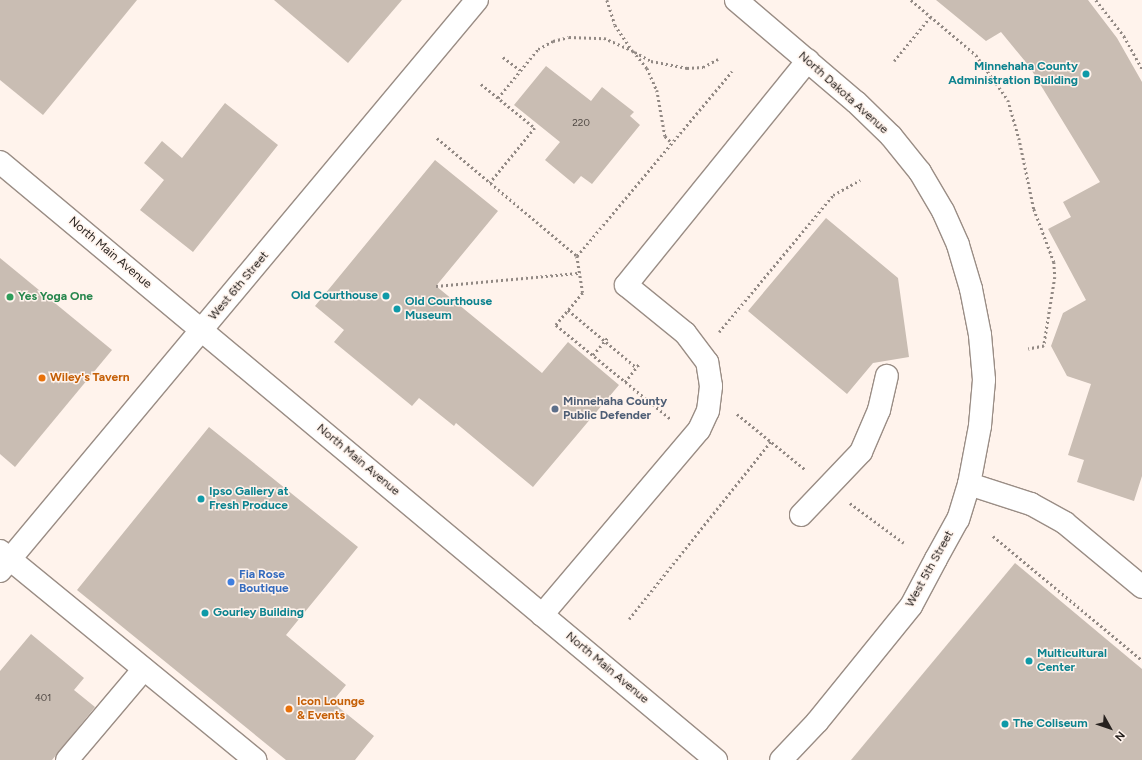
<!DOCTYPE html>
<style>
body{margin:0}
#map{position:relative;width:1142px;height:760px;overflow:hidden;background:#fff3ec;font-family:Figtree,sans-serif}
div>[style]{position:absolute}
.building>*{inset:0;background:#c9bdb3}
.path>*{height:2.5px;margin-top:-1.25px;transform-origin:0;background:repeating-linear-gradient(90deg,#928984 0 2px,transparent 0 5px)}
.roads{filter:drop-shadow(1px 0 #9a8d85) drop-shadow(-1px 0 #9a8d85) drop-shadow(0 1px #9a8d85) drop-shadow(0 -1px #9a8d85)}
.minor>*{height:22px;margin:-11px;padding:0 11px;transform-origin:11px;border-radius:11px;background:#fff}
.dots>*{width:11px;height:11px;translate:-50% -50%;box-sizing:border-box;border:2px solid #fff3ec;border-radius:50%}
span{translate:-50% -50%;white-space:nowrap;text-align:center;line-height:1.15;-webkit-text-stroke:3px #fff3ec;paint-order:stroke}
.number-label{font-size:10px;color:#4f4843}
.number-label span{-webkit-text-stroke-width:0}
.culture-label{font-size:12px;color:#0d838f;font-weight:700}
.right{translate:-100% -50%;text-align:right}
.left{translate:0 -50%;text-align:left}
.street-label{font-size:12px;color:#26211e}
.leisure-label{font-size:12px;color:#27864d;font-weight:700}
.food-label{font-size:12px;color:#c56008;font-weight:700}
.service-label{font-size:12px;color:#4e5e75;font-weight:700}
.shop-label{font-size:12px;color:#366cbe;font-weight:700}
.north{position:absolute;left:1090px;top:708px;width:40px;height:40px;-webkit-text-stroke:3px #fff3ec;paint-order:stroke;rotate:130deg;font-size:11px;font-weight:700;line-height:16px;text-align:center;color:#26211e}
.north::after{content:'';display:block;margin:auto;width:14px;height:18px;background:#26211e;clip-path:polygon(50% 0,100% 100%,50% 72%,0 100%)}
</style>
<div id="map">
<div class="building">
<div style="clip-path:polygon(0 0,137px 0,43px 115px,0 80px)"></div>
<div style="clip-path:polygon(274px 0,402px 0,348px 63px)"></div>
<div style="clip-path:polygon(936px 0,1088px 0,1117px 38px,1142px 82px,1142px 476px,1134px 501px,1077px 482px,1084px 460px,1068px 455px,1091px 384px,1067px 376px,1051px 346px,1063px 313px,1086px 300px,1048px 229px,1071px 217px,1063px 202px,1100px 182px,1029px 66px,1001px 32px,986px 41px)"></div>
<div style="clip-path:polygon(546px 66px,591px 101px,602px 87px,634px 112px,630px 116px,640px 125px,592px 184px,581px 176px,574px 184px,545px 160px,560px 142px,514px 105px)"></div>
<div style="clip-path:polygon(225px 103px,278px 145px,193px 252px,140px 210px,164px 180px,144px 163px,162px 141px,182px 158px)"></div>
<div style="clip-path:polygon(435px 160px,498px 211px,436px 286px,542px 373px,568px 342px,619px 385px,533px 487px,456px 423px,454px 426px,419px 398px,412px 406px,334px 342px,344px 330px,315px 306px)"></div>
<div style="clip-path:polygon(826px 218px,898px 278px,909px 357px,873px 363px,847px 394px,748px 311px)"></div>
<div style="clip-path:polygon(0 258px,112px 350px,15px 467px,0 454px)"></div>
<div style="clip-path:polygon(209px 427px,358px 547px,286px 635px,346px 685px,332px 702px,374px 736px,355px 760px,286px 760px,77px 590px)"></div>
<div style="clip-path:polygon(1015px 563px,1142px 669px,1142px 760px,851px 760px)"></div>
<div style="clip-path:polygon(31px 634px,84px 678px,74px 690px,95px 707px,52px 760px,0 760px,0 671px)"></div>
</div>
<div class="path">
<div style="left:607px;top:0;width:26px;rotate:72deg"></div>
<div style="left:615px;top:25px;width:29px;rotate:56deg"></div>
<div style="left:911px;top:0;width:85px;rotate:40.2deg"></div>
<div style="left:976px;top:55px;width:55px;rotate:54.6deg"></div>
<div style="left:1008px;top:100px;width:40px;rotate:74deg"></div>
<div style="left:1019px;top:138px;width:73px;rotate:78.1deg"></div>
<div style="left:1034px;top:209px;width:57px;rotate:69.3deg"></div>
<div style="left:1054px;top:262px;width:15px;rotate:86deg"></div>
<div style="left:1055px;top:277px;width:70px;rotate:99.1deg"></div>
<div style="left:1044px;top:346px;width:16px;rotate:169deg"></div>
<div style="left:1096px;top:0;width:46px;rotate:52.1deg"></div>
<div style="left:1124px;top:36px;width:38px;rotate:61deg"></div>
<div style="left:635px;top:52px;width:18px;rotate:29deg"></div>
<div style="left:651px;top:61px;width:37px;rotate:11deg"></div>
<div style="left:687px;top:68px;width:16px;rotate:-4deg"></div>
<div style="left:703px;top:67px;width:17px;rotate:-28deg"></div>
<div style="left:503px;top:57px;width:21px;rotate:37deg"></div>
<div style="left:894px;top:61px;width:58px;rotate:-50.6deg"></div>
<div style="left:481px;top:84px;width:70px;rotate:39.2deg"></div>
<div style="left:535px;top:128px;width:71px;rotate:129.3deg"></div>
<div style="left:498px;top:98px;width:63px;rotate:-50.8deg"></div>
<div style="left:538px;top:49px;width:17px;rotate:-28deg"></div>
<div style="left:553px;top:41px;width:16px;rotate:-14deg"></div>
<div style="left:569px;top:37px;width:35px;rotate:2deg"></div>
<div style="left:604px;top:38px;width:32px;rotate:24deg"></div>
<div style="left:633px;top:51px;width:22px;rotate:51deg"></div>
<div style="left:647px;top:68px;width:24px;rotate:66deg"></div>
<div style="left:657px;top:90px;width:47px;rotate:80.1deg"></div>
<div style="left:665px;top:136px;width:10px;rotate:45deg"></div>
<div style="left:437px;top:138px;width:183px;rotate:40.1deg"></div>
<div style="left:577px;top:256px;width:37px;rotate:81deg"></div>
<div style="left:583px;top:293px;width:42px;rotate:130.2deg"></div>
<div style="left:556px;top:325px;width:149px;rotate:39.3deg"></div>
<div style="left:577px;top:256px;width:241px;rotate:-50deg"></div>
<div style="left:436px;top:286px;width:145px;rotate:-5.2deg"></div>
<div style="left:568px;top:310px;width:90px;rotate:40deg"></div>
<div style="left:719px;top:332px;width:178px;rotate:-50.2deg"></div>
<div style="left:833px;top:195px;width:31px;rotate:-29deg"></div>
<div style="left:593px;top:355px;width:23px;rotate:-50deg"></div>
<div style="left:625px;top:382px;width:23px;rotate:-52deg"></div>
<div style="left:737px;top:414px;width:89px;rotate:39.1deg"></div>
<div style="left:850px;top:503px;width:67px;rotate:36.5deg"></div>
<div style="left:993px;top:536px;width:194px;rotate:39.8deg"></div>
<div style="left:629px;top:619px;width:228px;rotate:-51.4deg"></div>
</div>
<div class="roads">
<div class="minor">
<div style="left:736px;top:0;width:157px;rotate:40.4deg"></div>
<div style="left:856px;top:102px;width:49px;rotate:44.2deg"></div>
<div style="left:891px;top:136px;width:46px;rotate:51.1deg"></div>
<div style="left:920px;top:172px;width:45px;rotate:59.5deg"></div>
<div style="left:943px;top:211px;width:37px;rotate:66deg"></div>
<div style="left:958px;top:245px;width:46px;rotate:73.5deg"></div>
<div style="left:971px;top:289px;width:47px;rotate:78.9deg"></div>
<div style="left:980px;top:335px;width:45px;rotate:84.9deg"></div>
<div style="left:984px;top:380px;width:46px;rotate:95deg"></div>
<div style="left:980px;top:426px;width:59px;rotate:100.7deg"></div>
<div style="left:969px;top:484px;width:37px;rotate:107deg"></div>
<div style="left:958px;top:519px;width:46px;rotate:118.8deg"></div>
<div style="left:936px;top:559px;width:53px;rotate:118deg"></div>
<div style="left:911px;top:606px;width:149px;rotate:129deg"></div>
<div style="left:817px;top:722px;width:52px;rotate:133.5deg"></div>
<div style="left:0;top:162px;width:933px;rotate:39.87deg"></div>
<div style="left:969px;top:484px;width:65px;rotate:17.9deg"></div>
<div style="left:1031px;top:504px;width:39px;rotate:29deg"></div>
<div style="left:1065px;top:523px;width:100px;rotate:39.7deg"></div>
<div style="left:801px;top:515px;width:87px;rotate:-46.4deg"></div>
<div style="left:861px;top:452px;width:46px;rotate:-66.8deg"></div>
<div style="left:879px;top:410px;width:35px;rotate:-77deg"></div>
<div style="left:0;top:551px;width:330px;rotate:39.3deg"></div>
<div style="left:0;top:571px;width:744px;rotate:-50.13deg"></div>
<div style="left:542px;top:615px;width:243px;rotate:-49.7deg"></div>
<div style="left:699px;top:430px;width:21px;rotate:-65deg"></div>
<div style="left:708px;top:411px;width:25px;rotate:-83deg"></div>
<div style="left:711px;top:386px;width:24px;rotate:-99deg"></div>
<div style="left:707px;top:362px;width:36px;rotate:-127deg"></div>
<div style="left:685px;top:333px;width:76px;rotate:-140.9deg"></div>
<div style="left:626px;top:285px;width:289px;rotate:-51deg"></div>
<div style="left:67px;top:760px;width:119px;rotate:-49.8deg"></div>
</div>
</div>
<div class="dots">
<div style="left:1086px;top:74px;background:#0f9aa8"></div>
<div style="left:386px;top:296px;background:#0f9aa8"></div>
<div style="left:10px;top:297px;background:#2e9e5b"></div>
<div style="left:397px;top:309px;background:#0f9aa8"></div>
<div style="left:42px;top:378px;background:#e8710a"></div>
<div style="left:555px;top:409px;background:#5c6f8a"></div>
<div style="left:201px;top:499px;background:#0f9aa8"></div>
<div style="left:231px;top:582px;background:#3f7fe0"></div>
<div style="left:205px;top:613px;background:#0f9aa8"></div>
<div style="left:1029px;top:661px;background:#0f9aa8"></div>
<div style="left:289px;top:709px;background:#e8710a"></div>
<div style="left:1005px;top:724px;background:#0f9aa8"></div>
</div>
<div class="number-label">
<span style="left:581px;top:123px">220</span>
<span style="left:43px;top:698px">401</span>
</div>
<div class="culture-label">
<span class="right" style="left:1078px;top:74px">Minnehaha County<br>Administration Building</span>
<span class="right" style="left:378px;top:296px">Old Courthouse</span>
<span class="left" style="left:405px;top:309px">Old Courthouse<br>Museum</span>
<span class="left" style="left:209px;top:499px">Ipso Gallery at<br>Fresh Produce</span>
<span class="left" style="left:213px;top:613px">Gourley Building</span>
<span class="left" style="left:1037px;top:661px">Multicultural<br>Center</span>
<span class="left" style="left:1013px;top:724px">The Coliseum</span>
</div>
<div class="street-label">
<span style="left:843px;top:93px;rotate:42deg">North Dakota Avenue</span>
<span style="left:110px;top:253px;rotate:40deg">North Main Avenue</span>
<span style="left:239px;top:286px;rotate:-50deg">West 6th Street</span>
<span style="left:358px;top:460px;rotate:40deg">North Main Avenue</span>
<span style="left:930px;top:569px;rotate:-61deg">West 5th Street</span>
<span style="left:607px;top:668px;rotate:40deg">North Main Avenue</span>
</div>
<div class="leisure-label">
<span class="left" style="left:18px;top:297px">Yes Yoga One</span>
</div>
<div class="food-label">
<span class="left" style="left:50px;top:378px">Wiley's Tavern</span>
<span class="left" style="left:297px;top:709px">Icon Lounge<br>&amp; Events</span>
</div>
<div class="service-label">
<span class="left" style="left:563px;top:409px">Minnehaha County<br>Public Defender</span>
</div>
<div class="shop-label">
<span class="left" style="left:239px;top:582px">Fia Rose<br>Boutique</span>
</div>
<div class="north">N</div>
</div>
